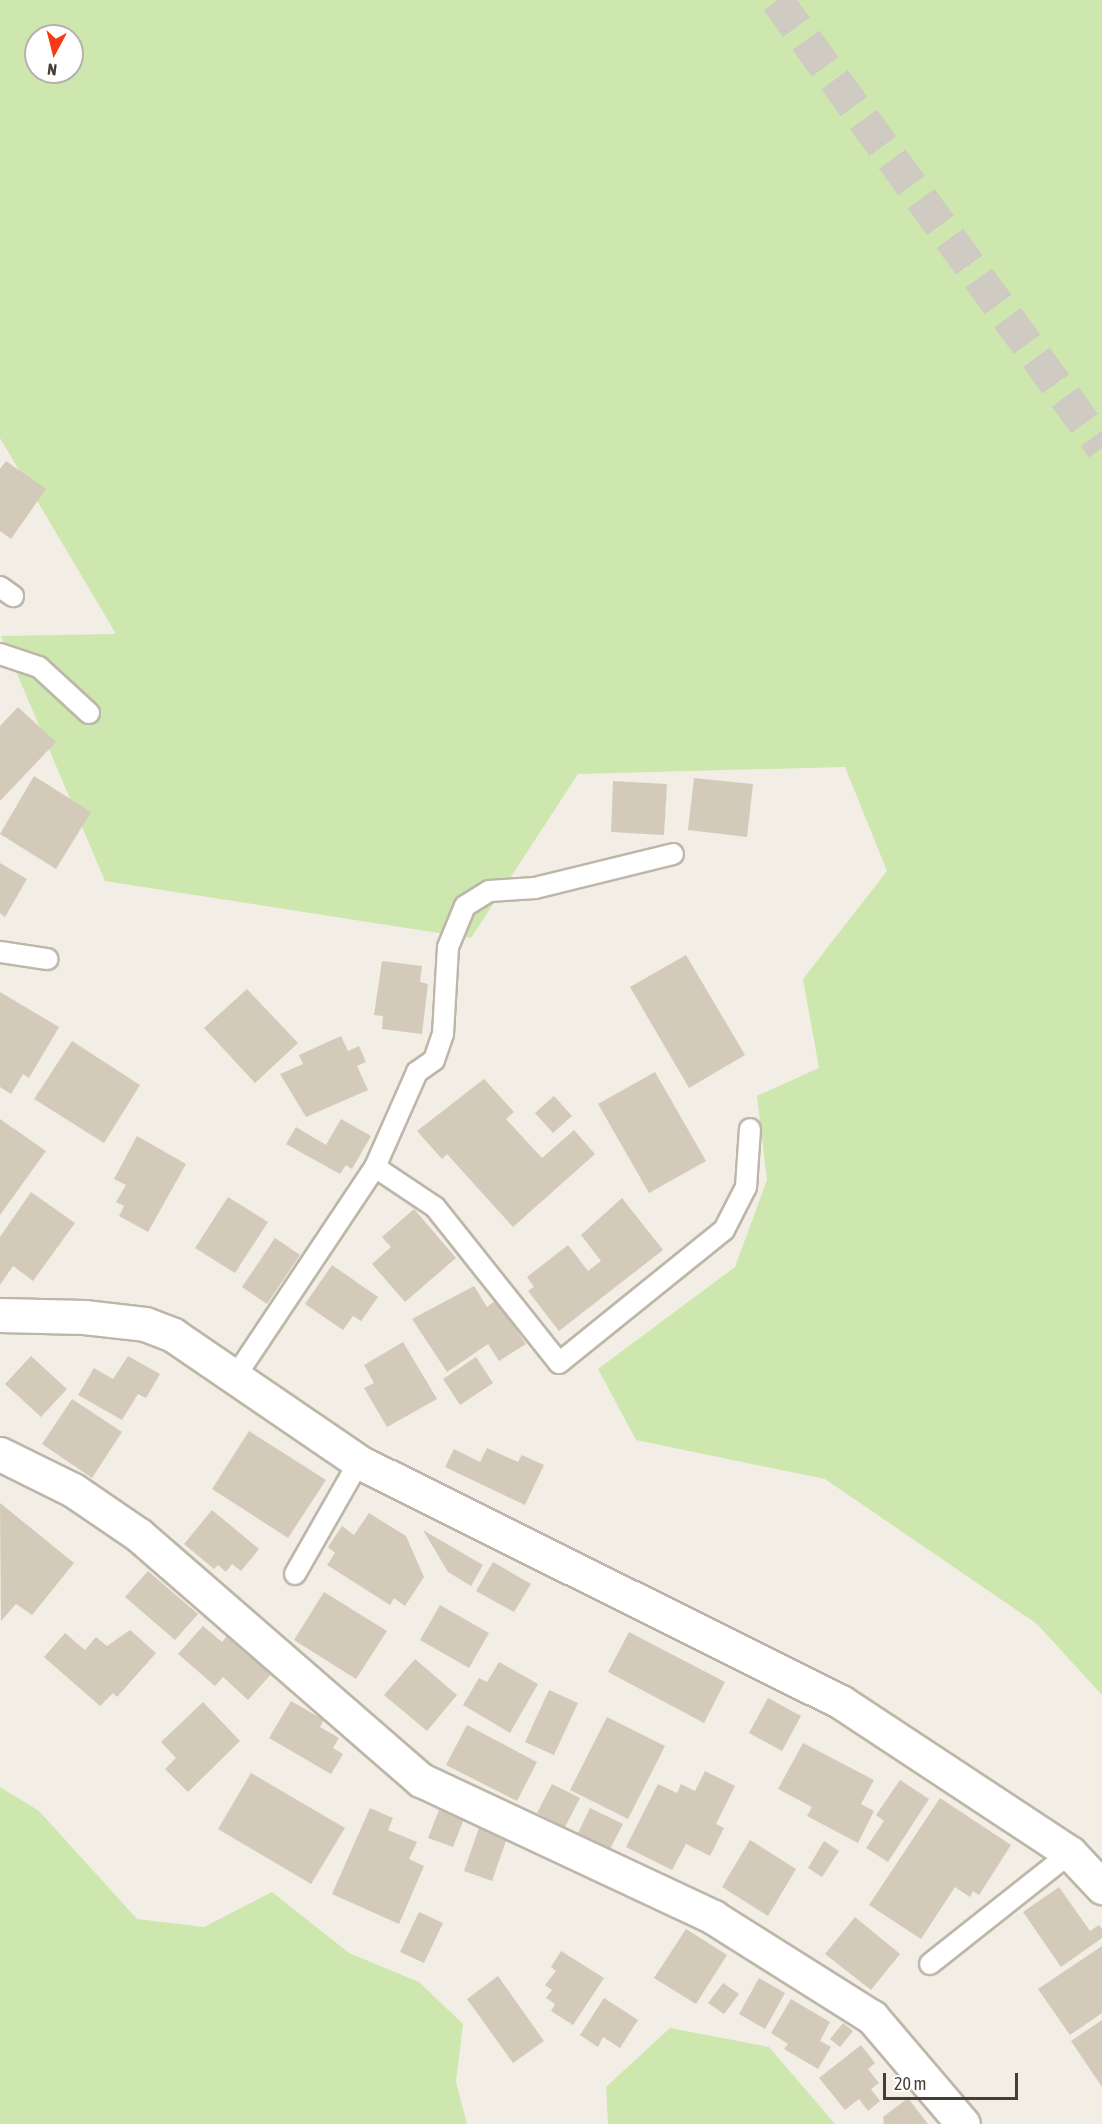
<!DOCTYPE html>
<style>
body{margin:0}
#map{position:relative;width:1102px;height:2124px;overflow:hidden;background:#f2eee5;font-family:"Asap Condensed",sans-serif}
div>[style]{position:absolute}
.green>*{inset:0;background:#cde7ae}
.building>*{inset:0;background:#d4caba}
.tertiary-tunnel>*{height:33px;margin-top:-16.5px;transform-origin:0;background:repeating-linear-gradient(90deg,#cfcbc2 0 33px,transparent 0 49px)}
.roads{filter:drop-shadow(2px 0 #beb6a8) drop-shadow(-2px 0 #beb6a8) drop-shadow(0 2px #beb6a8) drop-shadow(0 -2px #beb6a8)}
.service>*{height:20px;margin:-10px;padding:0 10px;transform-origin:10px;border-radius:10px;background:#fff}
.minor>*{height:33px;margin:-16.5px;padding:0 16.5px;transform-origin:16.5px;border-radius:16.5px;background:#fff}
.tertiary>*{height:33px;margin:-16.5px;padding:0 16.5px;transform-origin:16.5px;border-radius:16.5px;background:#fff}
span{translate:-50% -50%;white-space:nowrap;text-align:center;line-height:1.15;-webkit-text-stroke:4.5px #fff;paint-order:stroke}
.north{position:absolute;left:24px;top:24px;width:60px;height:60px;box-sizing:border-box;background:#fff;border:2px solid #b5b2ae;border-radius:50%;rotate:187deg;font-size:16px;font-weight:700;line-height:24px;text-align:center;color:#453e35}
.north::after{content:'';display:block;margin:auto;width:21px;height:27px;background:#f83816;clip-path:polygon(50% 0,100% 100%,50% 72%,0 100%)}
.scale{position:absolute;left:883px;top:2073px;width:135px;height:27px;box-sizing:border-box;border:3px solid #453e35;border-top:0;padding-left:8px;font-size:18px;line-height:21px;white-space:nowrap;color:#453e35;-webkit-text-stroke:4px #fff;paint-order:stroke}
</style>
<div id="map">
<div class="green">
<div style="clip-path:polygon(evenodd,0 0,1102px 0,1102px 1695px,1037px 1624px,825px 1479px,636px 1440px,598px 1369px,735px 1267px,767px 1180px,757px 1096px,819px 1068px,803px 979px,887px 871px,845px 767px,578px 774px,471px 938px,105px 881px,1px 636px,116px 634px,0 438px,0 0,36px 36px,72px 36px,72px 72px,36px 72px,36px 36px)"></div>
<div style="clip-path:polygon(0 1787px,39px 1811px,137px 1919px,204px 1927px,272px 1892px,349px 1953px,419px 1982px,463px 2024px,456px 2082px,467px 2124px,0 2124px)"></div>
<div style="clip-path:polygon(670px 2028px,769px 2047px,835px 2124px,608px 2124px,606px 2087px)"></div>
</div>
<div class="building">
<div style="clip-path:polygon(6px 461px,46px 489px,11px 539px,0 531px,0 469px)"></div>
<div style="clip-path:polygon(18px 707px,56px 742px,0 801px,0 726px)"></div>
<div style="clip-path:polygon(34px 776px,91px 812px,56px 869px,0 834px)"></div>
<div style="clip-path:polygon(694px 778px,753px 784px,747px 837px,688px 830px)"></div>
<div style="clip-path:polygon(613px 781px,667px 784px,664px 835px,611px 832px)"></div>
<div style="clip-path:polygon(0 863px,27px 879px,5px 917px,0 913px)"></div>
<div style="clip-path:polygon(686px 955px,745px 1055px,689px 1088px,630px 987px)"></div>
<div style="clip-path:polygon(382px 961px,422px 966px,420px 982px,428px 984px,422px 1034px,382px 1029px,383px 1016px,374px 1015px)"></div>
<div style="clip-path:polygon(247px 989px,298px 1043px,255px 1083px,204px 1028px)"></div>
<div style="clip-path:polygon(0 992px,59px 1027px,29px 1078px,23px 1074px,11px 1094px,0 1087px)"></div>
<div style="clip-path:polygon(341px 1036px,348px 1051px,359px 1046px,366px 1062px,357px 1066px,368px 1090px,306px 1117px,280px 1074px,303px 1064px,299px 1055px)"></div>
<div style="clip-path:polygon(72px 1041px,140px 1085px,104px 1143px,34px 1099px)"></div>
<div style="clip-path:polygon(655px 1072px,706px 1161px,649px 1193px,598px 1104px)"></div>
<div style="clip-path:polygon(484px 1079px,514px 1112px,506px 1119px,542px 1158px,574px 1130px,595px 1154px,513px 1227px,447px 1154px,442px 1159px,417px 1131px)"></div>
<div style="clip-path:polygon(554px 1096px,572px 1116px,553px 1133px,535px 1113px)"></div>
<div style="clip-path:polygon(0 1119px,46px 1151px,0 1215px)"></div>
<div style="clip-path:polygon(341px 1119px,371px 1136px,352px 1169px,346px 1165px,340px 1174px,286px 1144px,296px 1127px,326px 1145px)"></div>
<div style="clip-path:polygon(137px 1136px,186px 1164px,148px 1232px,119px 1216px,124px 1206px,116px 1202px,126px 1185px,114px 1179px)"></div>
<div style="clip-path:polygon(31px 1192px,75px 1223px,33px 1281px,13px 1266px,0 1285px,0 1237px)"></div>
<div style="clip-path:polygon(228px 1197px,268px 1222px,235px 1273px,195px 1248px)"></div>
<div style="clip-path:polygon(622px 1198px,663px 1250px,559px 1331px,528px 1291px,534px 1287px,527px 1277px,568px 1245px,588px 1271px,601px 1261px,581px 1235px)"></div>
<div style="clip-path:polygon(414px 1209px,456px 1258px,405px 1302px,372px 1264px,391px 1247px,382px 1237px)"></div>
<div style="clip-path:polygon(275px 1238px,300px 1255px,267px 1304px,242px 1287px)"></div>
<div style="clip-path:polygon(332px 1265px,378px 1297px,361px 1321px,353px 1316px,343px 1330px,305px 1304px)"></div>
<div style="clip-path:polygon(474px 1286px,487px 1307px,496px 1300px,526px 1344px,499px 1361px,488px 1344px,447px 1372px,412px 1319px)"></div>
<div style="clip-path:polygon(403px 1342px,437px 1399px,387px 1427px,364px 1388px,374px 1383px,364px 1365px)"></div>
<div style="clip-path:polygon(31px 1356px,67px 1389px,41px 1417px,5px 1384px)"></div>
<div style="clip-path:polygon(128px 1356px,160px 1374px,146px 1398px,138px 1394px,122px 1420px,78px 1395px,94px 1368px,113px 1379px)"></div>
<div style="clip-path:polygon(476px 1357px,493px 1383px,460px 1405px,443px 1379px)"></div>
<div style="clip-path:polygon(72px 1399px,122px 1432px,92px 1478px,42px 1444px)"></div>
<div style="clip-path:polygon(249px 1431px,326px 1480px,288px 1538px,212px 1489px)"></div>
<div style="clip-path:polygon(487px 1448px,518px 1462px,522px 1455px,544px 1465px,525px 1505px,445px 1467px,454px 1449px,480px 1462px)"></div>
<div style="clip-path:polygon(0 1503px,74px 1563px,32px 1615px,16px 1604px,1px 1621px)"></div>
<div style="clip-path:polygon(212px 1510px,259px 1549px,241px 1571px,232px 1564px,226px 1572px,218px 1565px,214px 1569px,184px 1544px)"></div>
<div style="clip-path:polygon(369px 1513px,406px 1536px,424px 1577px,405px 1606px,394px 1598px,390px 1605px,327px 1565px,335px 1553px,328px 1547px,342px 1526px,354px 1535px)"></div>
<div style="clip-path:polygon(423px 1530px,483px 1565px,471px 1586px,448px 1572px)"></div>
<div style="clip-path:polygon(493px 1562px,531px 1584px,514px 1612px,476px 1591px)"></div>
<div style="clip-path:polygon(148px 1571px,198px 1614px,175px 1640px,125px 1597px)"></div>
<div style="clip-path:polygon(324px 1592px,387px 1631px,356px 1679px,294px 1640px)"></div>
<div style="clip-path:polygon(440px 1605px,489px 1633px,469px 1668px,420px 1640px)"></div>
<div style="clip-path:polygon(203px 1626px,222px 1642px,227px 1636px,272px 1673px,248px 1700px,223px 1677px,215px 1686px,178px 1654px)"></div>
<div style="clip-path:polygon(130px 1630px,156px 1653px,117px 1697px,113px 1693px,100px 1706px,44px 1657px,65px 1633px,85px 1650px,96px 1637px,107px 1646px)"></div>
<div style="clip-path:polygon(629px 1632px,725px 1682px,704px 1723px,608px 1672px)"></div>
<div style="clip-path:polygon(415px 1659px,457px 1695px,427px 1731px,384px 1695px)"></div>
<div style="clip-path:polygon(499px 1662px,538px 1684px,510px 1733px,463px 1705px,479px 1678px,487px 1682px)"></div>
<div style="clip-path:polygon(549px 1690px,578px 1703px,554px 1755px,525px 1742px)"></div>
<div style="clip-path:polygon(768px 1698px,801px 1716px,782px 1751px,749px 1733px)"></div>
<div style="clip-path:polygon(291px 1701px,324px 1720px,320px 1727px,339px 1738px,333px 1748px,343px 1754px,331px 1774px,269px 1738px)"></div>
<div style="clip-path:polygon(203px 1702px,240px 1741px,188px 1792px,165px 1769px,176px 1758px,161px 1742px)"></div>
<div style="clip-path:polygon(607px 1717px,665px 1746px,628px 1819px,570px 1790px)"></div>
<div style="clip-path:polygon(467px 1725px,537px 1762px,517px 1801px,446px 1765px)"></div>
<div style="clip-path:polygon(803px 1743px,874px 1780px,861px 1804px,874px 1811px,858px 1843px,807px 1816px,812px 1807px,778px 1789px)"></div>
<div style="clip-path:polygon(705px 1771px,735px 1786px,716px 1824px,724px 1828px,710px 1856px,686px 1844px,672px 1870px,626px 1847px,658px 1784px,677px 1793px,681px 1784px,695px 1791px)"></div>
<div style="clip-path:polygon(251px 1773px,345px 1828px,311px 1884px,218px 1829px)"></div>
<div style="clip-path:polygon(900px 1780px,929px 1799px,888px 1862px,866px 1848px,884px 1821px,876px 1815px)"></div>
<div style="clip-path:polygon(552px 1784px,580px 1798px,565px 1827px,537px 1813px)"></div>
<div style="clip-path:polygon(940px 1798px,1011px 1845px,979px 1895px,973px 1891px,970px 1897px,955px 1887px,921px 1939px,869px 1905px)"></div>
<div style="clip-path:polygon(370px 1808px,393px 1818px,388px 1830px,417px 1842px,409px 1859px,424px 1866px,399px 1924px,332px 1894px)"></div>
<div style="clip-path:polygon(590px 1808px,623px 1824px,610px 1849px,578px 1833px)"></div>
<div style="clip-path:polygon(439px 1810px,464px 1819px,453px 1847px,428px 1838px)"></div>
<div style="clip-path:polygon(479px 1828px,507px 1838px,492px 1881px,464px 1871px)"></div>
<div style="clip-path:polygon(750px 1840px,796px 1869px,768px 1916px,722px 1887px)"></div>
<div style="clip-path:polygon(824px 1841px,839px 1851px,822px 1877px,808px 1868px)"></div>
<div style="clip-path:polygon(1059px 1887px,1090px 1931px,1099px 1925px,1102px 1929px,1102px 1938px,1061px 1967px,1023px 1912px)"></div>
<div style="clip-path:polygon(419px 1912px,443px 1923px,424px 1963px,400px 1952px)"></div>
<div style="clip-path:polygon(855px 1917px,900px 1954px,871px 1990px,825px 1954px)"></div>
<div style="clip-path:polygon(686px 1929px,727px 1955px,696px 2004px,654px 1978px)"></div>
<div style="clip-path:polygon(1102px 1946px,1102px 2013px,1070px 2035px,1038px 1989px)"></div>
<div style="clip-path:polygon(561px 1951px,604px 1978px,573px 2025px,551px 2011px,555px 2004px,546px 1998px,552px 1990px,545px 1985px,556px 1971px,551px 1967px)"></div>
<div style="clip-path:polygon(498px 1976px,544px 2041px,513px 2063px,467px 1999px)"></div>
<div style="clip-path:polygon(759px 1978px,785px 1993px,765px 2029px,739px 2014px)"></div>
<div style="clip-path:polygon(723px 1983px,739px 1994px,724px 2014px,708px 2003px)"></div>
<div style="clip-path:polygon(604px 1998px,638px 2020px,620px 2048px,603px 2037px,598px 2047px,580px 2035px)"></div>
<div style="clip-path:polygon(791px 1999px,830px 2022px,820px 2041px,831px 2047px,818px 2069px,784px 2049px,788px 2044px,771px 2033px)"></div>
<div style="clip-path:polygon(1102px 2020px,1102px 2087px,1071px 2041px)"></div>
<div style="clip-path:polygon(843px 2023px,853px 2031px,840px 2047px,830px 2039px)"></div>
<div style="clip-path:polygon(861px 2045px,875px 2063px,868px 2069px,879px 2083px,871px 2089px,880px 2101px,868px 2111px,859px 2099px,845px 2110px,819px 2078px)"></div>
<div style="clip-path:polygon(908px 2098px,928px 2124px,884px 2124px,883px 2117px)"></div>
</div>
<div class="tertiary-tunnel">
<div style="left:777px;top:0;width:553px;rotate:53.98deg"></div>
</div>
<div class="roads">
<div class="service">
<div style="left:0;top:587px;width:16px;rotate:35deg"></div>
<div style="left:0;top:654px;width:41px;rotate:18.4deg"></div>
<div style="left:39px;top:667px;width:68px;rotate:42.6deg"></div>
<div style="left:0;top:952px;width:48px;rotate:8.5deg"></div>
<div style="left:375px;top:1167px;width:72px;rotate:33.7deg"></div>
<div style="left:435px;top:1207px;width:199px;rotate:51.5deg"></div>
<div style="left:559px;top:1363px;width:212px;rotate:-38.9deg"></div>
<div style="left:724px;top:1230px;width:48px;rotate:-62.9deg"></div>
<div style="left:746px;top:1187px;width:58px;rotate:-86.1deg"></div>
<div style="left:235px;top:1377px;width:252px;rotate:-56.3deg"></div>
<div style="left:375px;top:1167px;width:104px;rotate:-66.1deg"></div>
<div style="left:417px;top:1072px;width:21px;rotate:-35deg"></div>
<div style="left:434px;top:1060px;width:28px;rotate:-71deg"></div>
<div style="left:443px;top:1034px;width:87px;rotate:-86.7deg"></div>
<div style="left:448px;top:947px;width:44px;rotate:-67.5deg"></div>
<div style="left:465px;top:906px;width:28px;rotate:-32deg"></div>
<div style="left:489px;top:891px;width:46px;rotate:-3.7deg"></div>
<div style="left:535px;top:888px;width:142px;rotate:-13.8deg"></div>
<div style="left:295px;top:1574px;width:129px;rotate:-60.3deg"></div>
<div style="left:930px;top:1964px;width:179px;rotate:-38.4deg"></div>
</div>
<div class="minor">
<div style="left:0;top:1454px;width:81px;rotate:26.3deg"></div>
<div style="left:73px;top:1490px;width:80px;rotate:34.3deg"></div>
<div style="left:139px;top:1535px;width:374px;rotate:41deg"></div>
<div style="left:421px;top:1780px;width:323px;rotate:25.1deg"></div>
<div style="left:713px;top:1917px;width:188px;rotate:32.2deg"></div>
<div style="left:872px;top:2017px;width:140px;rotate:49.6deg"></div>
</div>
<div class="tertiary">
<div style="left:0;top:1315px;width:84px;rotate:1.4deg"></div>
<div style="left:84px;top:1317px;width:61px;rotate:6.5deg"></div>
<div style="left:145px;top:1324px;width:30px;rotate:21deg"></div>
<div style="left:173px;top:1335px;width:225px;rotate:34.3deg"></div>
<div style="left:359px;top:1462px;width:538px;rotate:26.47deg"></div>
<div style="left:841px;top:1702px;width:274px;rotate:33.4deg"></div>
<div style="left:1070px;top:1853px;width:47px;rotate:46.7deg"></div>
</div>
</div>
<div class="north">N</div>
<div class="scale">20 m</div>
</div>
